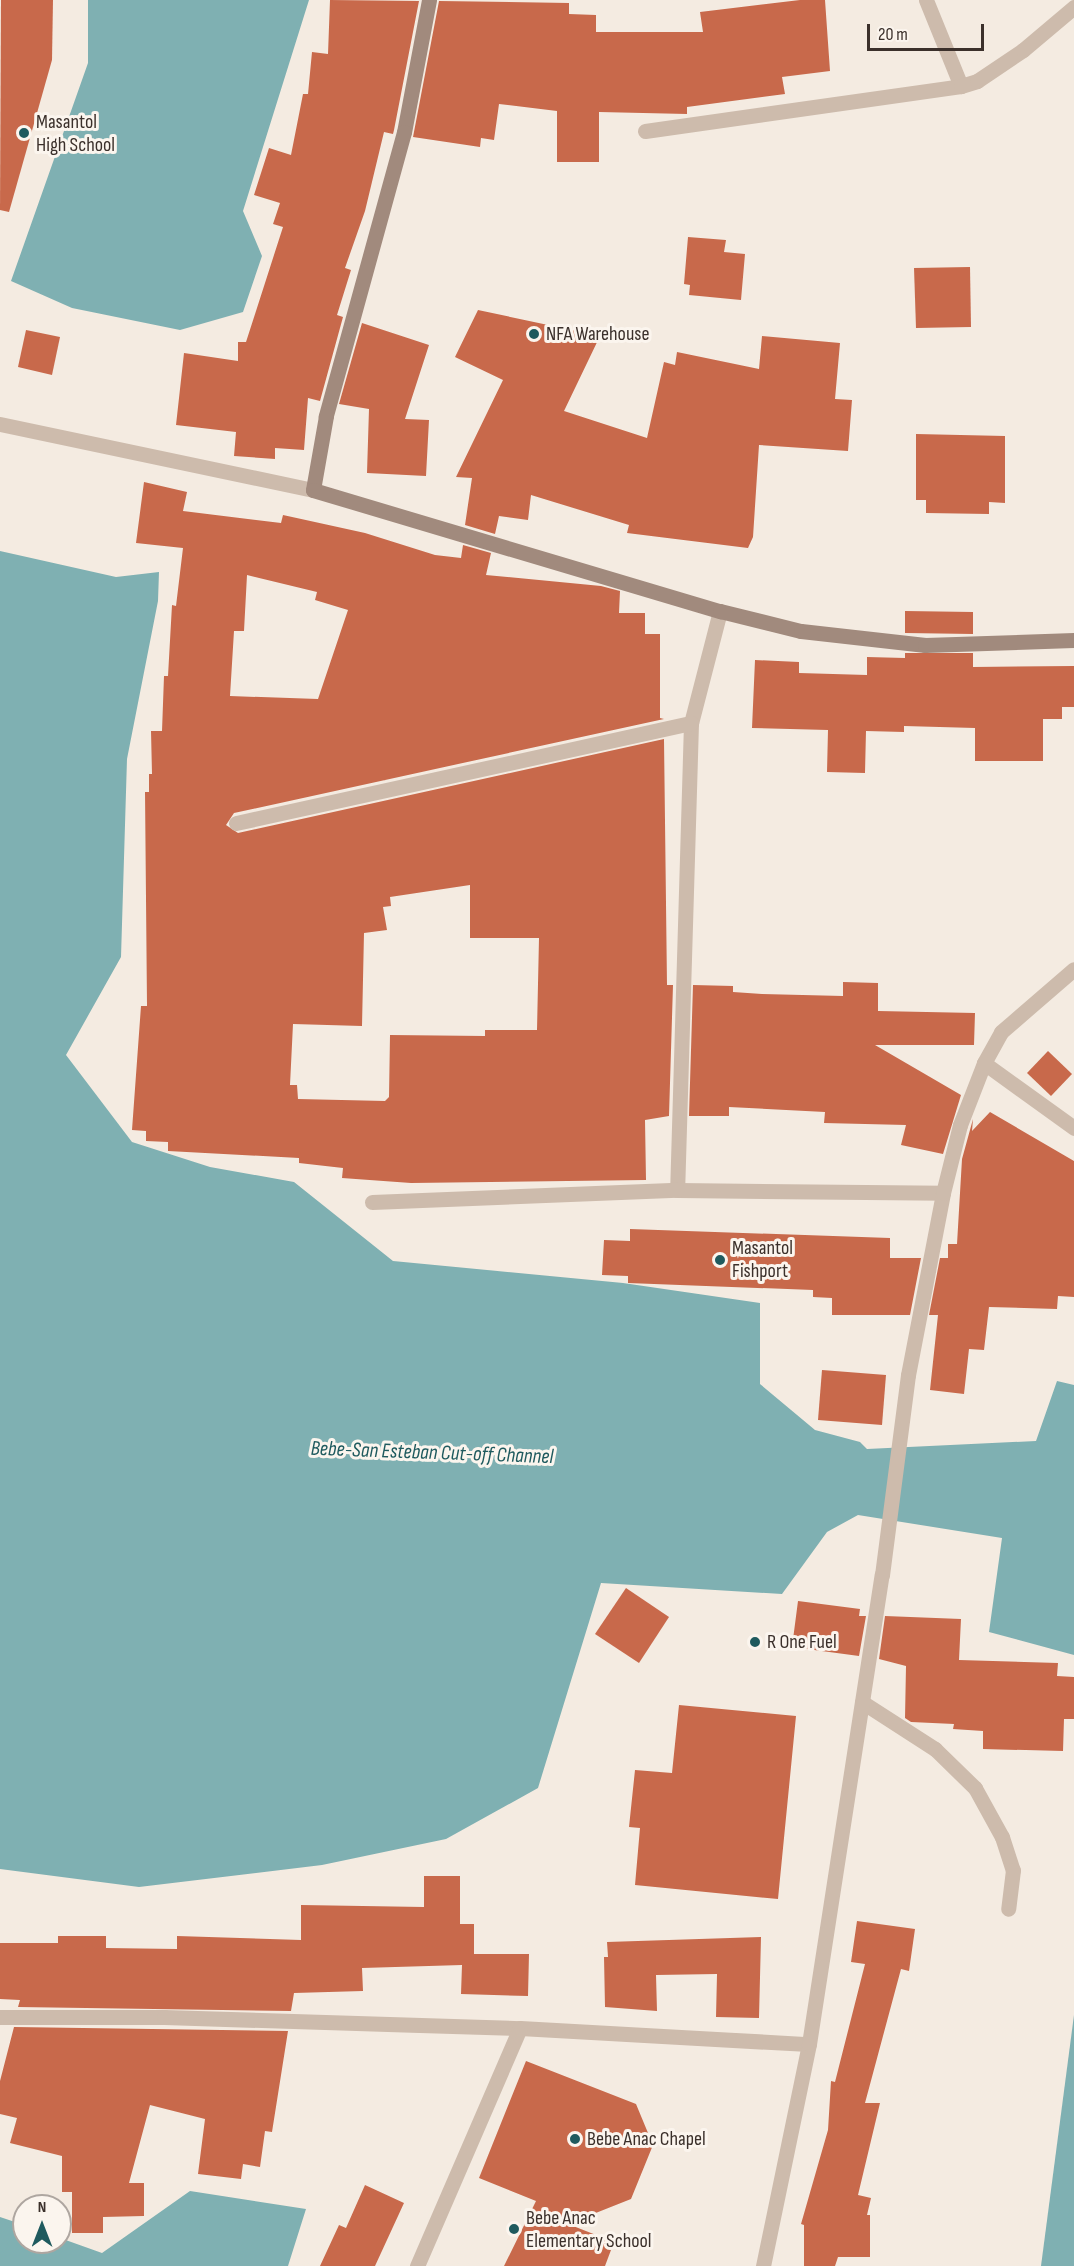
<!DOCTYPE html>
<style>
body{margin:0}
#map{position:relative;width:1074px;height:2266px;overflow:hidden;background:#f4ebe1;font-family:"Sofia Sans Condensed",sans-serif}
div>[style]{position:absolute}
.water>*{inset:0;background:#7fb0b2}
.building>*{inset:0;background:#c8694b}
.service>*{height:15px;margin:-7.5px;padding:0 7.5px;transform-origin:7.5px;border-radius:7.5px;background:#cdbbac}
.minor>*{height:15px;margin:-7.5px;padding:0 7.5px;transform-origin:7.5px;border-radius:7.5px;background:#cdbbac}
.tertiary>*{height:15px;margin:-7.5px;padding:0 7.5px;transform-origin:7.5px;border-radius:7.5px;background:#cdbbac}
.secondary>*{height:15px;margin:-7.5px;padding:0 7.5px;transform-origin:7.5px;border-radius:7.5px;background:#a18a7d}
.dots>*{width:16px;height:16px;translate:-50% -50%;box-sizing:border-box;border:3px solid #fbf5ee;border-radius:50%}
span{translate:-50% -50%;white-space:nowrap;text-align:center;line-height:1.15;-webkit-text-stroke:6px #fbf5ee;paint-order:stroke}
.poi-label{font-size:20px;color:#3b302b}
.left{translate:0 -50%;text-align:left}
.water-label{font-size:21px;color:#1f5a5e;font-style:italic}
.north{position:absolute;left:12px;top:2194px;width:60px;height:60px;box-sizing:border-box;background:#fbf5ee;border:2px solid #aea6a0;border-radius:50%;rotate:0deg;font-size:16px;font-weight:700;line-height:24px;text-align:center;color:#3b302b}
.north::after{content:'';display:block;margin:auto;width:21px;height:27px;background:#1f5a5e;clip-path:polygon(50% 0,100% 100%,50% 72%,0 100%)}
.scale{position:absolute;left:867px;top:24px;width:117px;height:27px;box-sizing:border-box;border:3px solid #3b302b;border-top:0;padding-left:8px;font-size:18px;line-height:21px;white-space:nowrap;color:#3b302b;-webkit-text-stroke:4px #fbf5ee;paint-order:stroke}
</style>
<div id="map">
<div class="water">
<div style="clip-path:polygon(88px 0,309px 0,243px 211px,262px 256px,243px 312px,180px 330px,72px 308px,11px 281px,88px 63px)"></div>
<div style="clip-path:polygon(0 551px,116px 577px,159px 572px,158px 601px,127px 759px,121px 957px,66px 1055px,132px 1142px,210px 1167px,294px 1182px,393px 1261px,623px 1283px,760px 1303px,760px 1384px,815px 1430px,860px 1442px,867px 1449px,1036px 1441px,1057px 1381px,1074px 1385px,1074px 1655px,989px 1632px,1002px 1538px,858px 1515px,827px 1532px,782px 1594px,601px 1583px,538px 1788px,446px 1839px,322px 1865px,139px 1887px,0 1869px)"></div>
<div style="clip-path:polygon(1074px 2015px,1074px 2266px,1041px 2266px)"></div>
<div style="clip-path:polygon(190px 2191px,306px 2209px,288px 2266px,0 2266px,0 2217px,24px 2225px,24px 2242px,60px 2242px,60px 2238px,102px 2253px)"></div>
</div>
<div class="building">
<div style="clip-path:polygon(1px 0,53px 0,52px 60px,9px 212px,0 210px)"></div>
<div style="clip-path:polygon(330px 0,419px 1px,394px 130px,393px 134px,384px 132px,365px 211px,345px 268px,351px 270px,337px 315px,343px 317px,320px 401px,308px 398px,304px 450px,275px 448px,275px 459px,234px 456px,236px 432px,176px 425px,184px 353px,238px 361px,238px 342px,246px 342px,283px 227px,273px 224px,280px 203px,254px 195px,269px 148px,291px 155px,303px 94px,308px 94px,312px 52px,328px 54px)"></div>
<div style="clip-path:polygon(800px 0,825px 0,830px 71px,782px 77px,785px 94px,687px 107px,687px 114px,599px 112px,599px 162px,557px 162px,557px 111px,499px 104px,494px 140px,481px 138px,480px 147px,413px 137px,439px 1px,569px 3px,569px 14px,596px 15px,596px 32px,703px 32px,700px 12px)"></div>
<div style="clip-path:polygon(688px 237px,726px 240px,724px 252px,745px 254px,741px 300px,689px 295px,690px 285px,684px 284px)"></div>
<div style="clip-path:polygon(970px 267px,971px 327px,916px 328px,914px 268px)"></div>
<div style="clip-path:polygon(478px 310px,600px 336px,564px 411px,647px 438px,664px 362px,675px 365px,677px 352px,759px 369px,762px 336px,840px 343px,835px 399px,852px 400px,848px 451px,759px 445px,753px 537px,748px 548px,627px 533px,629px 525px,531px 495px,528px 520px,499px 516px,495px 534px,465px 525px,472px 478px,456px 477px,503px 380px,455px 357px)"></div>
<div style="clip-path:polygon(362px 323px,429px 345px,405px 419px,429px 420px,426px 476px,367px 473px,369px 409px,339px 404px)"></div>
<div style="clip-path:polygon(26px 330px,60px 337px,52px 375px,18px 367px)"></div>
<div style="clip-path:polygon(916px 434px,1005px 436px,1005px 503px,989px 502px,989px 514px,926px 513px,926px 500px,916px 500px)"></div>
<div style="clip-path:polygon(evenodd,144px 482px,187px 492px,183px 511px,281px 523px,283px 515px,365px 533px,435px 555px,461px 558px,463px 545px,491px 553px,486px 575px,601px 586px,620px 591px,619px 613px,645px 613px,645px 634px,660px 634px,660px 718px,664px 719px,234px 813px,226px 825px,238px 833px,664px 739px,667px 985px,673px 985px,669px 1116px,645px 1120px,646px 1180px,411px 1183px,342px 1178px,343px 1168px,299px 1163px,299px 1158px,168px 1151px,168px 1142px,146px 1141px,146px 1131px,132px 1130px,141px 1006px,147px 1006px,145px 792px,149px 792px,149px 774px,152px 774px,151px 731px,162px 731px,164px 676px,168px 676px,172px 605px,176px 606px,183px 548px,136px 543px,144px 482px,247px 575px,317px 592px,315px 600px,348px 610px,318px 699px,230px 696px,234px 631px,244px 631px,247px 575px,144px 482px,470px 885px,470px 938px,539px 938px,537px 1030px,485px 1030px,485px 1036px,390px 1035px,389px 1097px,385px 1101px,298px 1099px,297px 1085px,290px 1085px,293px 1024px,362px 1026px,364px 933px,387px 930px,383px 907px,391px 906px,390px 897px,470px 885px)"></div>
<div style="clip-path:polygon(905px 611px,973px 612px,973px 634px,905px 633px)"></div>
<div style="clip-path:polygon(905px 653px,973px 653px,973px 667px,1074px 666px,1074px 707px,1062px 707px,1062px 719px,1043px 719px,1043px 761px,975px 761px,975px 728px,904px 726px,904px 732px,866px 731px,865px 773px,827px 772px,828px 730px,752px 728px,755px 660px,799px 662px,799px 673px,867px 675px,867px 657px,905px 658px)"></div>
<div style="clip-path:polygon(843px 982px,878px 983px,878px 1011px,975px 1013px,974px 1045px,875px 1045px,961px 1095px,943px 1154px,901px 1145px,906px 1125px,824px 1123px,825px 1112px,729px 1107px,729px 1116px,689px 1116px,693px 985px,733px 986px,733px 992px,762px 994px,843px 996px)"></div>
<div style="clip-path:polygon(1048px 1051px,1072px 1074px,1051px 1096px,1027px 1073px)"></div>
<div style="clip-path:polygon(990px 1112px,1074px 1161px,1074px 1297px,1058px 1296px,1057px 1309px,989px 1307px,984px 1350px,969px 1349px,964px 1394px,930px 1390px,938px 1315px,929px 1315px,940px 1258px,948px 1258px,948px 1244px,957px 1244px,962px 1159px,973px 1119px,972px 1131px)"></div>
<div style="clip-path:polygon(630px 1229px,890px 1238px,890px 1258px,921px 1258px,910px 1315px,832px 1315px,832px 1298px,813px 1297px,813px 1290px,628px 1283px,628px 1276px,602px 1275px,604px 1240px,630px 1241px)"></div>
<div style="clip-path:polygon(822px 1370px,886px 1375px,882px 1425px,818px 1420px)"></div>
<div style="clip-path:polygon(626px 1588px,669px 1617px,639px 1663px,595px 1634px)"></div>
<div style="clip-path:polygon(798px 1601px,860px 1609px,859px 1616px,866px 1616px,859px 1656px,792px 1647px)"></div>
<div style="clip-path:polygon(885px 1616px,961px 1619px,959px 1660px,1058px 1663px,1057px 1676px,1074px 1677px,1074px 1719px,1064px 1719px,1063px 1751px,983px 1749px,983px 1731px,953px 1729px,954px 1724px,911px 1722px,905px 1718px,906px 1666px,879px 1659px)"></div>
<div style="clip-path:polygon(679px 1705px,796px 1716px,778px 1899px,635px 1885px,640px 1828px,629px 1827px,635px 1770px,672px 1773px)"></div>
<div style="clip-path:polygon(424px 1876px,460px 1876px,460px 1924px,474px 1924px,474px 1954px,529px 1954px,528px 1996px,461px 1994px,462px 1965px,362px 1968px,363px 1991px,294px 1993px,291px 2011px,18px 2007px,20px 2000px,0 1999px,0 1943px,58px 1943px,58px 1936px,106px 1936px,106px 1948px,177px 1949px,177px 1936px,301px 1940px,301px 1905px,424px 1907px)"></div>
<div style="clip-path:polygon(857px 1921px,915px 1929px,909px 1971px,901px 1969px,865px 2103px,880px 2103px,858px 2195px,871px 2198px,867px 2215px,870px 2215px,870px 2257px,838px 2257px,835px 2266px,804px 2266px,804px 2225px,801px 2224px,828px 2130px,831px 2081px,835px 2082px,865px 1964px,851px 1962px)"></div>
<div style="clip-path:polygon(761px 1937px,759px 2018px,716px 2017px,717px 1974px,656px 1975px,657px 2011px,605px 2007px,604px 1957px,608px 1957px,607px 1942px)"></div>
<div style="clip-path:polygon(14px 2027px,288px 2031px,272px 2132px,265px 2131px,260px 2167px,243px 2164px,241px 2179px,198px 2174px,205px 2119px,150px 2105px,129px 2183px,144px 2183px,144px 2216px,103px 2217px,103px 2233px,72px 2233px,72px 2192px,62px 2192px,62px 2156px,10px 2143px,17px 2118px,0 2114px,0 2081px)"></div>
<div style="clip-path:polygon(526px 2061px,636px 2104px,653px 2145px,631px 2199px,568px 2224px,614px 2242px,605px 2266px,504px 2266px,536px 2201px,479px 2178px)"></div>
<div style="clip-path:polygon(365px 2185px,404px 2203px,375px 2266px,320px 2266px,339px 2225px,346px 2228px)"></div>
</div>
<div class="service">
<div style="left:862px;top:1702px;width:87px;rotate:32.8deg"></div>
<div style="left:935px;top:1749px;width:56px;rotate:44.3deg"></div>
<div style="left:975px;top:1788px;width:56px;rotate:61.1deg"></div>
<div style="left:1002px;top:1837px;width:35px;rotate:72deg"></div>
<div style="left:1013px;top:1870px;width:39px;rotate:97deg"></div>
</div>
<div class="minor">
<div style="left:926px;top:0;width:93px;rotate:67.9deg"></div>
<div style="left:645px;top:131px;width:319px;rotate:-8.1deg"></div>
<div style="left:961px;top:86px;width:17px;rotate:-17deg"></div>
<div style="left:977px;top:81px;width:55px;rotate:-34deg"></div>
<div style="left:1023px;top:50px;width:67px;rotate:-40.1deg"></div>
<div style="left:720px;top:611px;width:116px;rotate:104.5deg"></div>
<div style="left:691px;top:723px;width:467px;rotate:91.7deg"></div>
<div style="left:677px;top:1190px;width:266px;rotate:0.6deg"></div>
<div style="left:236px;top:823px;width:466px;rotate:-12.4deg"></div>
<div style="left:984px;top:1063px;width:111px;rotate:35.8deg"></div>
<div style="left:372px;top:1202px;width:305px;rotate:-2.3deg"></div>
<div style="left:0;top:2017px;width:164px"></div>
<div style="left:164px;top:2017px;width:356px;rotate:1.8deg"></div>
<div style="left:520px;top:2028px;width:289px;rotate:3.2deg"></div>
<div style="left:417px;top:2266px;width:259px;rotate:-66.6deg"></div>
</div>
<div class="tertiary">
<div style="left:0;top:424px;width:320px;rotate:11.9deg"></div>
<div style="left:763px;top:2266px;width:227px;rotate:-78.3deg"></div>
<div style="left:809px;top:2044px;width:475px;rotate:-81.2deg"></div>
<div style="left:882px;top:1575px;width:202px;rotate:-82.6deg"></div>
<div style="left:908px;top:1375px;width:185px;rotate:-79.1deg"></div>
<div style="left:943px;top:1193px;width:70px;rotate:-76deg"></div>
<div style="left:960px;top:1125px;width:66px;rotate:-68.8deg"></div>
<div style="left:984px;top:1063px;width:35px;rotate:-61deg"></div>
<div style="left:1001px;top:1032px;width:96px;rotate:-40.8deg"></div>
</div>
<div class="secondary">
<div style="left:429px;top:0;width:134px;rotate:100.7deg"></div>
<div style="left:404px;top:132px;width:295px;rotate:105.4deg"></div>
<div style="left:326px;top:416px;width:75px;rotate:100deg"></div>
<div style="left:313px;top:490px;width:425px;rotate:16.6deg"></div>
<div style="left:720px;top:611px;width:83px;rotate:13.9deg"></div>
<div style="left:801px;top:631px;width:125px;rotate:6.4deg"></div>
<div style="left:925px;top:645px;width:149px;rotate:-1.9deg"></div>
</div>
<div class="dots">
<div style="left:24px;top:133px;background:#1f5a5e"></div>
<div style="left:534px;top:334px;background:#1f5a5e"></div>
<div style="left:720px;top:1260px;background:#1f5a5e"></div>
<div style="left:755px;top:1642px;background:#1f5a5e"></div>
<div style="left:575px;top:2139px;background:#1f5a5e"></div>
<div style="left:514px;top:2229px;background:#1f5a5e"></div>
</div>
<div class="poi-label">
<span class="left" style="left:36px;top:134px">Masantol<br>High School</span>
<span class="left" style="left:546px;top:334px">NFA Warehouse</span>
<span class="left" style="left:732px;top:1260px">Masantol<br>Fishport</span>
<span class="left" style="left:767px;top:1642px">R One Fuel</span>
<span class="left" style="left:587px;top:2139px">Bebe Anac Chapel</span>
<span class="left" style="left:526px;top:2230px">Bebe Anac<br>Elementary School</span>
</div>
<div class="water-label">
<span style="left:432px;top:1453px;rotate:2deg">Bebe-San Esteban Cut-off Channel</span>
</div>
<div class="north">N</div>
<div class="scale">20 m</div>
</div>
